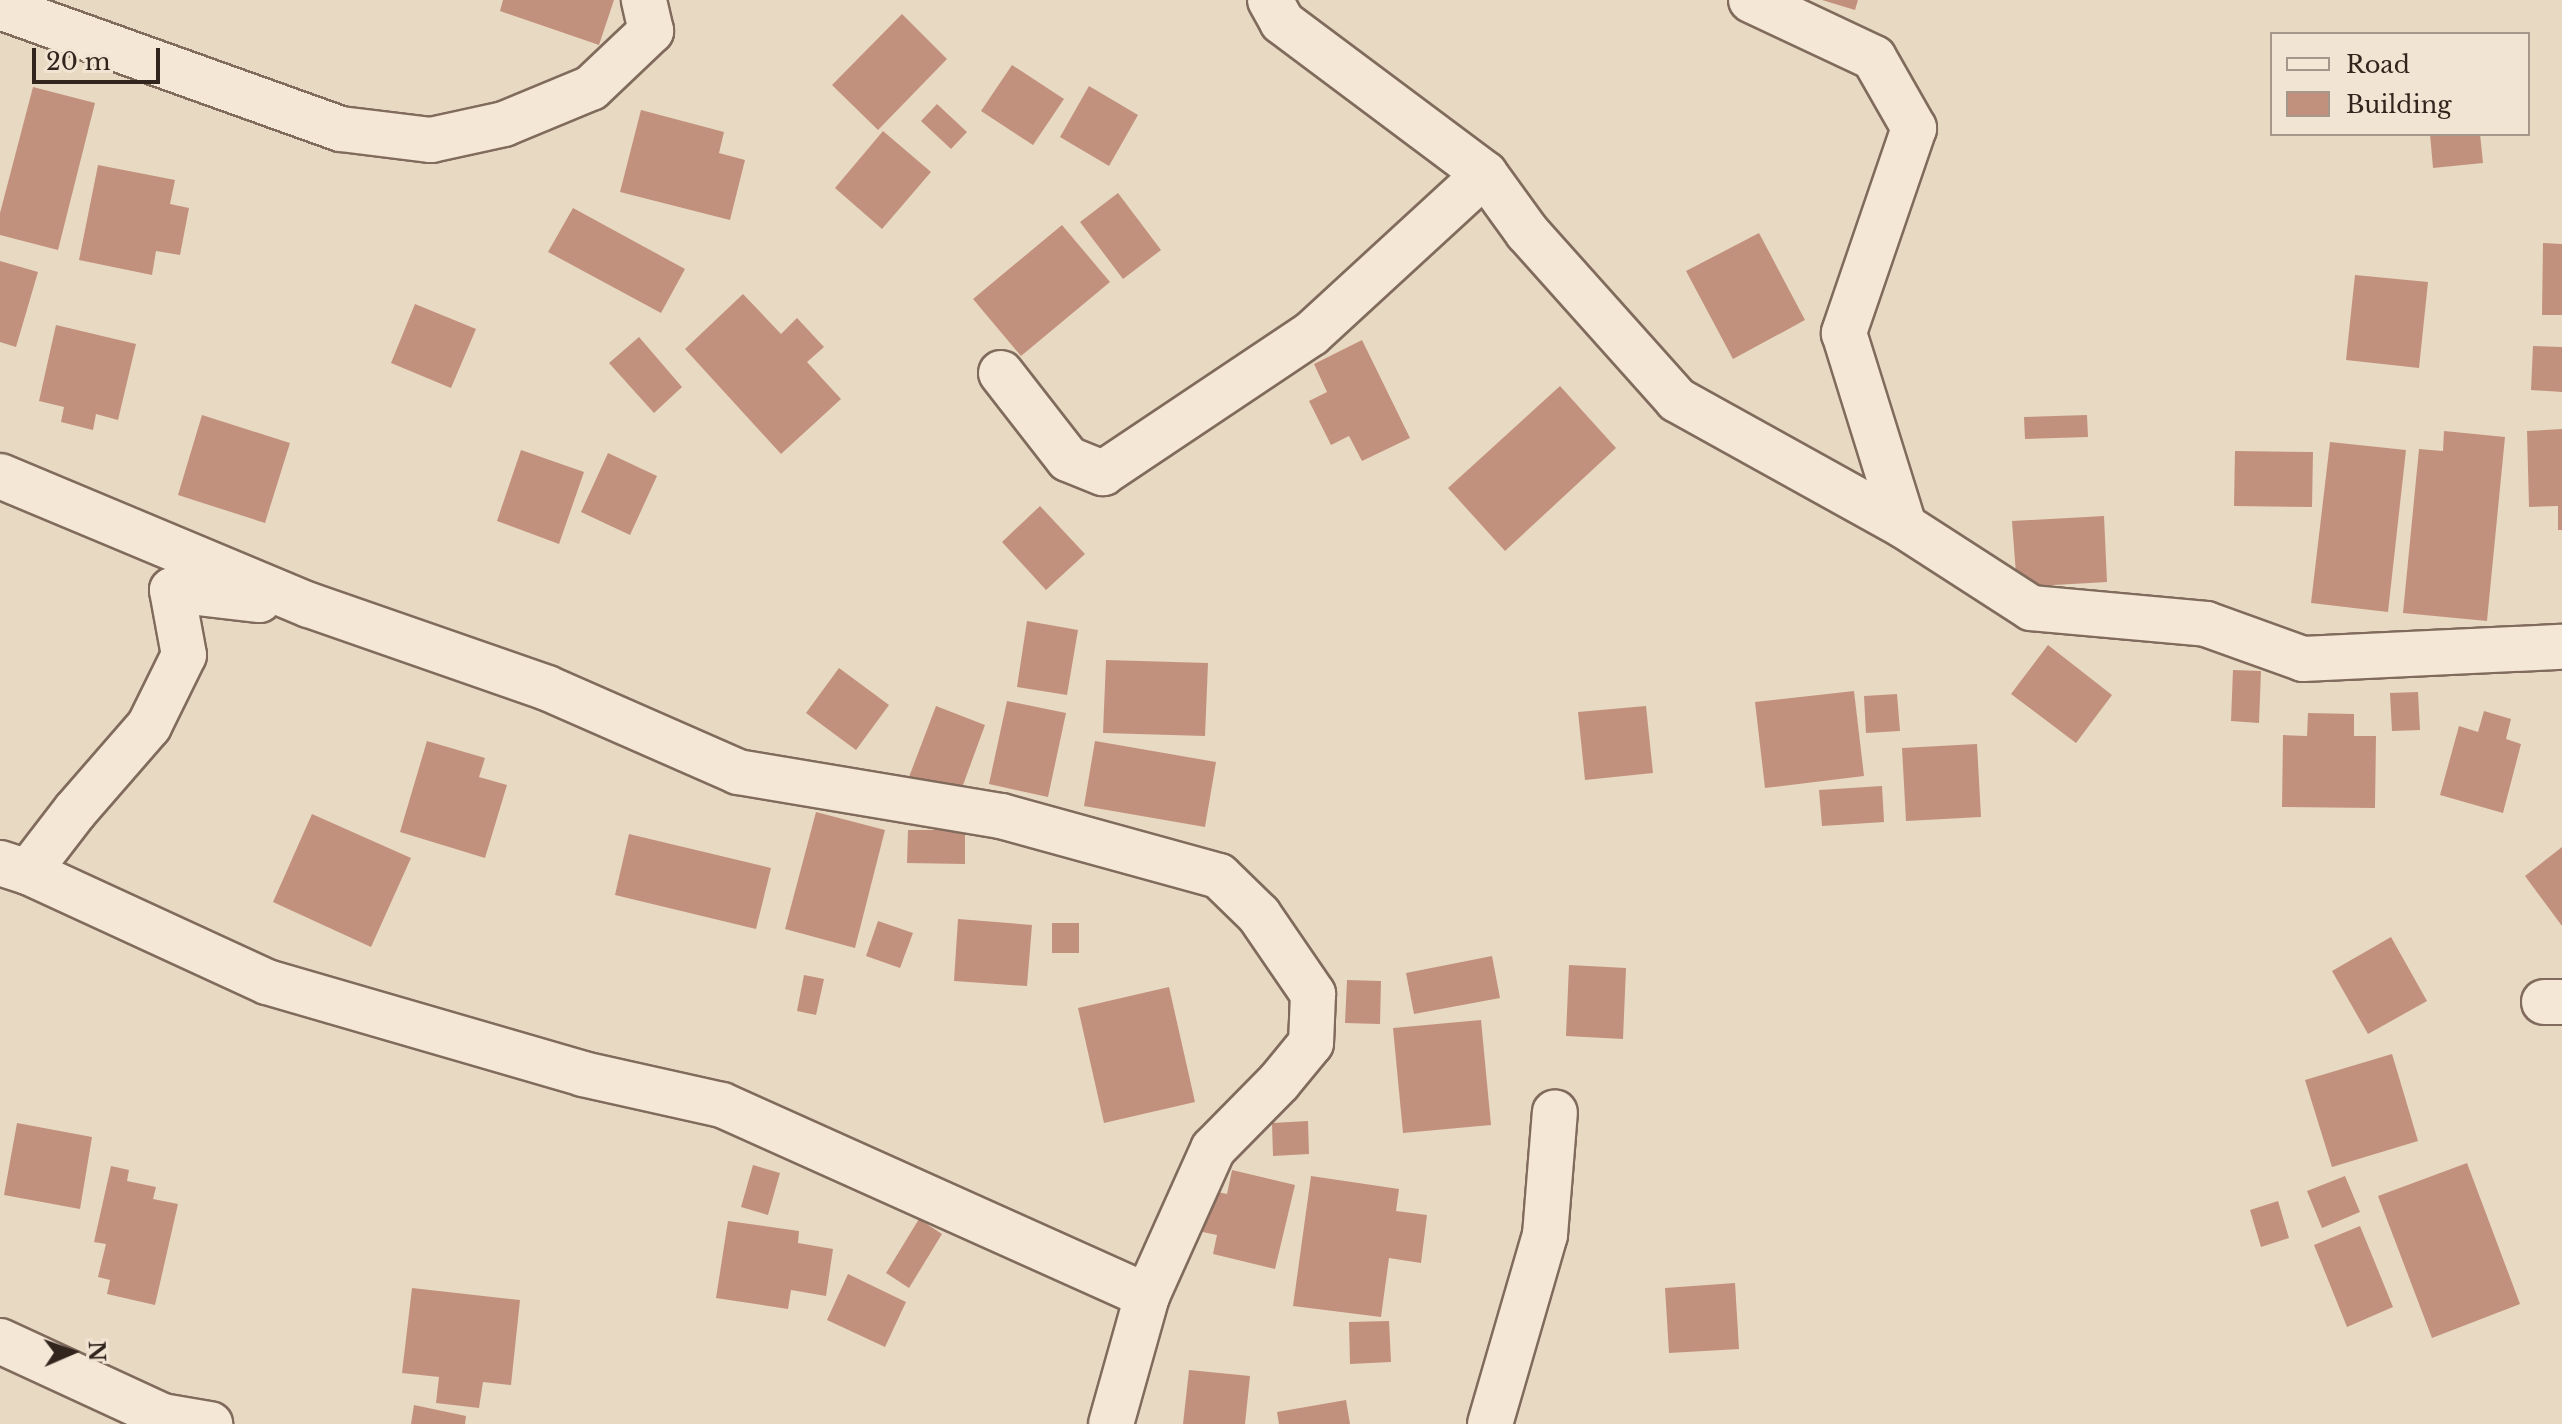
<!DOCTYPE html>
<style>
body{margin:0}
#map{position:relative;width:2562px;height:1424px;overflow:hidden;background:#e8d9c3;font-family:"Libre Baskerville",serif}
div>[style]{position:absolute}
.building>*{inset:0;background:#c2917d}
.roads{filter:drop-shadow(2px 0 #806b5c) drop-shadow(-2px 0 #806b5c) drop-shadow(0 2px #806b5c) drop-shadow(0 -2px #806b5c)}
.minor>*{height:44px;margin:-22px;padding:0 22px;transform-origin:22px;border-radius:22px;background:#f4e7d5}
span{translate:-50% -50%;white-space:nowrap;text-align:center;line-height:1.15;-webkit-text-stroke:6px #f1e4d2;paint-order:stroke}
.legend{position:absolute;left:2270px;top:32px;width:260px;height:104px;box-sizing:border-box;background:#f1e4d2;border:2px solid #a5988a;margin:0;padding:10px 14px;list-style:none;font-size:24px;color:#32251e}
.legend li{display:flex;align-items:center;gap:16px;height:40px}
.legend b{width:40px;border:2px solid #a5988a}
.north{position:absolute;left:32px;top:1312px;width:80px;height:80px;-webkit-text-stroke:6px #f1e4d2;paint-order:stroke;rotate:88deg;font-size:22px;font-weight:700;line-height:32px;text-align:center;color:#32251e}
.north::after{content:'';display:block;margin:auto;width:28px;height:36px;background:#32251e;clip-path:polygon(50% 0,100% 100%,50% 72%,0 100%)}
.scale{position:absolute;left:32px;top:48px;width:128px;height:36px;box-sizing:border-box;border:4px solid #32251e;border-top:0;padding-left:10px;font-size:24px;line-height:28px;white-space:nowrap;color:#32251e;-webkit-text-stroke:6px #f1e4d2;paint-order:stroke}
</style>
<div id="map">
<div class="building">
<div style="clip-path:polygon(503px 0,614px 0,599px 45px,500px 11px)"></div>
<div style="clip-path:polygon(1822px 0,1858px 0,1855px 10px)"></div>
<div style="clip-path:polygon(902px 14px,947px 59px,878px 130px,832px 85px)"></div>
<div style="clip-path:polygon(1012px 65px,1064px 99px,1033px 145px,981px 111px)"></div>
<div style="clip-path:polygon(1089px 86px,1138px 115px,1109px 166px,1060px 137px)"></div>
<div style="clip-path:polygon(33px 87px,95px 103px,58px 250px,0 235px,0 213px)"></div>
<div style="clip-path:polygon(937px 104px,967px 132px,951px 149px,921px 121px)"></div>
<div style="clip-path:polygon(641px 110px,724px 132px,719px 153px,745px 160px,730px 220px,620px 192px)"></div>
<div style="clip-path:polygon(883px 131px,931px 172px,882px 229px,835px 188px)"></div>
<div style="clip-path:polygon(2430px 134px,2480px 134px,2483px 163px,2433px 168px)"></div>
<div style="clip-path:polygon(98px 165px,175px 180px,170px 204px,189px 208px,180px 255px,156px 251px,152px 275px,79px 260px)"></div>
<div style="clip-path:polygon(1118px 193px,1161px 250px,1123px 279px,1080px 222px)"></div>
<div style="clip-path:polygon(573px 208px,685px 269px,661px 313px,548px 252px)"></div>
<div style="clip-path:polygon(1062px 225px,1110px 282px,1021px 356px,973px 299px)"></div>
<div style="clip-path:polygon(1759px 233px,1805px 320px,1733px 359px,1686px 271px)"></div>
<div style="clip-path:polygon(2543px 243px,2562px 244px,2562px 315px,2542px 315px)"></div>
<div style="clip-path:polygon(0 261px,38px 272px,16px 347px,0 342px)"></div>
<div style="clip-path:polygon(2355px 275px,2428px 282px,2419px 368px,2346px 360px)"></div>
<div style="clip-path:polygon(743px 294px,781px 334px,797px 318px,824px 347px,807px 362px,841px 399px,781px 454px,685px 349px)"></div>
<div style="clip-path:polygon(415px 304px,476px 329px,451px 388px,391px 363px)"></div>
<div style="clip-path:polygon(56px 325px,136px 344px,118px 420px,96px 414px,93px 430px,61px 422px,64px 407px,39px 401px)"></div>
<div style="clip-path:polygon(639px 337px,682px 387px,654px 413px,609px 363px)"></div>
<div style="clip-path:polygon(1362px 340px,1410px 438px,1362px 461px,1349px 436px,1331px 445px,1309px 401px,1327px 392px,1314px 364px)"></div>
<div style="clip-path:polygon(2533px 346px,2562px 347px,2562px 392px,2531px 390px)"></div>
<div style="clip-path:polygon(1560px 386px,1616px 448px,1505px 551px,1448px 488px)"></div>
<div style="clip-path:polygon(202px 415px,290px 443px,265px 523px,178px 495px)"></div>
<div style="clip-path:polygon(2087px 415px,2088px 437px,2025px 439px,2024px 417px)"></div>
<div style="clip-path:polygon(2562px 429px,2562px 530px,2558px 530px,2558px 506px,2529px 507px,2527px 431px)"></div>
<div style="clip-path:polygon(2444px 431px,2505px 437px,2487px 621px,2403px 613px,2419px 449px,2443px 451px)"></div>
<div style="clip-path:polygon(2330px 442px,2406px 450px,2388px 612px,2311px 603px)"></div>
<div style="clip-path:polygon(521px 450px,584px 472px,559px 544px,497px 521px)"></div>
<div style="clip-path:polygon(2235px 451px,2313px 452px,2312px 507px,2234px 506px)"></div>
<div style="clip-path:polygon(608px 453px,657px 476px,630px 535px,581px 512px)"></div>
<div style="clip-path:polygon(1040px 506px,1085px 554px,1046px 590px,1002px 542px)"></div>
<div style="clip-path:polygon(2104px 516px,2107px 582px,2017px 587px,2012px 521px)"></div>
<div style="clip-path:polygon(1027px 621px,1078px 630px,1067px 695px,1017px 687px)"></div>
<div style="clip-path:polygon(2048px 645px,2112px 695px,2076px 743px,2011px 694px)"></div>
<div style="clip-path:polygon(1106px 660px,1208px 663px,1205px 736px,1103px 733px)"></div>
<div style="clip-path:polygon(839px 668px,889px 705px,856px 750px,806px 713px)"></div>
<div style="clip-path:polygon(2233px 670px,2261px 671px,2259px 723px,2231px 721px)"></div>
<div style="clip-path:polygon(1854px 691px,1864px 776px,1765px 788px,1755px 702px)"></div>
<div style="clip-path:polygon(2418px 692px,2420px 730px,2392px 731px,2390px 693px)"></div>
<div style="clip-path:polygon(1897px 694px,1900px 731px,1866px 733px,1864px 696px)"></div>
<div style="clip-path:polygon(1007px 701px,1066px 713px,1048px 797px,989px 784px)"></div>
<div style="clip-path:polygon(936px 706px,985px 725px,959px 796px,909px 777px)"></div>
<div style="clip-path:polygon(1646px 706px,1653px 773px,1585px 780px,1578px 712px)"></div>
<div style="clip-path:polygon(2484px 711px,2511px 719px,2506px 739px,2521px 744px,2503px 813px,2440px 795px,2459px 726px,2478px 732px)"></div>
<div style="clip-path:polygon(2308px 713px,2354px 714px,2354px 736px,2376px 736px,2375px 808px,2282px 807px,2283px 735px,2307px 736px)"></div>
<div style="clip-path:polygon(427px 741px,485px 758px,479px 777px,507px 785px,485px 858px,400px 832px)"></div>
<div style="clip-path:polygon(1095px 741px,1216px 762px,1205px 827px,1084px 806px)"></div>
<div style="clip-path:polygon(1977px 744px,1981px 817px,1906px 821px,1902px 748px)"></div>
<div style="clip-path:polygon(1882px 786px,1884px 822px,1822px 826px,1819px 790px)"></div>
<div style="clip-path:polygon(816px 812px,885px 830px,855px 948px,785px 929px)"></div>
<div style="clip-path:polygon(312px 814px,411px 858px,371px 947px,273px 902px)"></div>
<div style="clip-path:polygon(908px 830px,965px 830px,965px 864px,907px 863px)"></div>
<div style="clip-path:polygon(629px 834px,771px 868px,756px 929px,615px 895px)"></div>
<div style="clip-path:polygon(2562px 847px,2562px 926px,2525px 876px)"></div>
<div style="clip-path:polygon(958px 919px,1032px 925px,1027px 986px,954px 981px)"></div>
<div style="clip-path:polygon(878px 921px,913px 933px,900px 968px,866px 956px)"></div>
<div style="clip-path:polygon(1052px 923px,1079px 923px,1079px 953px,1052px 953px)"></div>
<div style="clip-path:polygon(2391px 937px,2427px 1001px,2368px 1034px,2332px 971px)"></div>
<div style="clip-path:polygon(1492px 956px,1500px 998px,1414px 1014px,1406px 973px)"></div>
<div style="clip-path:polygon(1569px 965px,1626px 968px,1623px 1039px,1566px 1036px)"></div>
<div style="clip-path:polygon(804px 975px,824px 979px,816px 1015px,797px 1011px)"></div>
<div style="clip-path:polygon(1347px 980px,1381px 981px,1380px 1024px,1345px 1023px)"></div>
<div style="clip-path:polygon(1169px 987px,1195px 1102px,1104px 1123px,1078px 1008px)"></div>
<div style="clip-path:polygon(1481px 1020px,1491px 1125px,1403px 1133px,1393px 1028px)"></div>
<div style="clip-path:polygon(2392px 1054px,2418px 1141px,2332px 1167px,2305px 1080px)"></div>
<div style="clip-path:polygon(1308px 1121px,1309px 1154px,1273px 1156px,1272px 1123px)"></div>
<div style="clip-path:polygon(17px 1123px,92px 1137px,80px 1209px,4px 1195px)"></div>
<div style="clip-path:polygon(2467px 1163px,2520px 1304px,2432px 1338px,2378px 1196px)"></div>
<div style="clip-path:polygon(753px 1165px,780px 1173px,768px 1215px,741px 1207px)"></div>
<div style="clip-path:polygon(111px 1166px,129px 1170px,127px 1181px,156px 1187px,153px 1199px,178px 1204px,155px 1305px,107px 1294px,110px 1280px,98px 1277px,106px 1244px,94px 1242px)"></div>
<div style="clip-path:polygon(1232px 1170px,1295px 1185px,1275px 1269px,1213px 1254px,1217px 1235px,1198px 1231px,1208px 1190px,1227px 1194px)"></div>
<div style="clip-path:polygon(1311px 1176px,1399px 1189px,1396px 1211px,1427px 1215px,1421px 1263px,1389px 1258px,1381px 1317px,1293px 1306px)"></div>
<div style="clip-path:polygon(2345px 1176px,2360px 1212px,2322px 1228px,2307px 1191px)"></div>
<div style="clip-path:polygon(2278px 1201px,2289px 1238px,2261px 1247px,2250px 1210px)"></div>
<div style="clip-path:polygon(919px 1219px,942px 1234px,909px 1288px,886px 1273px)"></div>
<div style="clip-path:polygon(728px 1221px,799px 1231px,798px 1243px,833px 1249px,826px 1296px,791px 1290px,788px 1309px,716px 1298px)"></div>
<div style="clip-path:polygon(2360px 1226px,2393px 1307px,2347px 1327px,2314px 1245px)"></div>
<div style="clip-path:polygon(848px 1274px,906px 1302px,885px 1347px,827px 1320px)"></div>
<div style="clip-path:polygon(1735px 1283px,1739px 1349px,1669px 1353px,1665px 1288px)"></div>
<div style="clip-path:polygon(412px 1288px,520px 1300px,511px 1385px,483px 1382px,479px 1408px,436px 1403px,439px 1377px,402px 1373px)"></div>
<div style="clip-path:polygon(1389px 1321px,1391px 1362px,1350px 1364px,1349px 1322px)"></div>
<div style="clip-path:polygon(1189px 1370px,1250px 1376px,1245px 1424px,1183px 1424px)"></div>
<div style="clip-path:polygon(1346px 1400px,1350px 1424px,1279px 1424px,1277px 1412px)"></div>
<div style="clip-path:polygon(414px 1405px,466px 1416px,465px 1424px,411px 1424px)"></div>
</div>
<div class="roads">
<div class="minor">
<div style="left:1270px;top:0;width:25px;rotate:61deg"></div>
<div style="left:1282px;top:22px;width:254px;rotate:36.8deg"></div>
<div style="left:1485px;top:174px;width:72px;rotate:54.1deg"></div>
<div style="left:1527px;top:232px;width:225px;rotate:48.2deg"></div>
<div style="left:1677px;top:400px;width:260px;rotate:29deg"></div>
<div style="left:1904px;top:526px;width:151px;rotate:32.8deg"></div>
<div style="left:2031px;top:608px;width:176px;rotate:5.2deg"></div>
<div style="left:2206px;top:624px;width:103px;rotate:19.8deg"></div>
<div style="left:2303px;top:659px;width:259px;rotate:-2.7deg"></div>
<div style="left:1751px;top:0;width:136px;rotate:25.2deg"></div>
<div style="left:1874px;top:58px;width:81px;rotate:60.3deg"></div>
<div style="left:1914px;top:128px;width:217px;rotate:108.9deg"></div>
<div style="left:1844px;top:333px;width:202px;rotate:72.7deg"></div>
<div style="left:0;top:7px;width:362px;rotate:19.7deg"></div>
<div style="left:341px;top:129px;width:91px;rotate:7deg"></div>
<div style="left:431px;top:140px;width:75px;rotate:-12.4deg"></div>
<div style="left:504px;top:124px;width:94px;rotate:-22.5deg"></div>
<div style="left:591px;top:88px;width:83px;rotate:-43.5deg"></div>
<div style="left:651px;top:31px;width:32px;rotate:-103deg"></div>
<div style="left:1001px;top:373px;width:109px;rotate:52.1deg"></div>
<div style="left:1068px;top:459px;width:38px;rotate:22deg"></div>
<div style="left:1103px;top:473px;width:250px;rotate:-33.8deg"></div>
<div style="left:1311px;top:334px;width:236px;rotate:-42.6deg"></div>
<div style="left:0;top:476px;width:335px;rotate:22.7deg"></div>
<div style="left:309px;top:605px;width:252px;rotate:19.2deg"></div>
<div style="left:547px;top:688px;width:209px;rotate:23.7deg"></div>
<div style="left:738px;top:772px;width:267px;rotate:9.5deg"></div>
<div style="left:1001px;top:816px;width:226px;rotate:15.4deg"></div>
<div style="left:1219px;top:876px;width:56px;rotate:44.3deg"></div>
<div style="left:1259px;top:915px;width:96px;rotate:55.6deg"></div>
<div style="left:1313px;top:994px;width:49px;rotate:92.3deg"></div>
<div style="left:1311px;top:1043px;width:50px;rotate:129.4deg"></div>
<div style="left:1279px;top:1082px;width:94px;rotate:134.6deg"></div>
<div style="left:1213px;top:1149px;width:161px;rotate:114.2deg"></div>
<div style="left:1147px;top:1296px;width:133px;rotate:105.7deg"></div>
<div style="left:0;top:863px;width:29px;rotate:18deg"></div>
<div style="left:28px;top:872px;width:263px;rotate:24.7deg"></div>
<div style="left:267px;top:982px;width:329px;rotate:16.2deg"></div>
<div style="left:583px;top:1074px;width:142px;rotate:12.6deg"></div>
<div style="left:722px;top:1105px;width:466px;rotate:24.2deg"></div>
<div style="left:28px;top:872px;width:77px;rotate:-52.4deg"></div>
<div style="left:75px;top:811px;width:113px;rotate:-49deg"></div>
<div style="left:149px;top:726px;width:79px;rotate:-63.8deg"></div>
<div style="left:184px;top:655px;width:66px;rotate:-100.5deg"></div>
<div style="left:172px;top:590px;width:88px;rotate:6.6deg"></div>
<div style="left:2544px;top:1002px;width:18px"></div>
<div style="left:0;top:1341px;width:179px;rotate:24.8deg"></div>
<div style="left:162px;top:1416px;width:49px;rotate:9.5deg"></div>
<div style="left:1490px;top:1424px;width:197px;rotate:-73.8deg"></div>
<div style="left:1545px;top:1235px;width:123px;rotate:-85.4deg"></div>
</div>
</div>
<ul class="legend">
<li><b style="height:10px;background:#f4e7d5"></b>Road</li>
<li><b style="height:22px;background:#c2917d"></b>Building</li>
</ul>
<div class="north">N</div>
<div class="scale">20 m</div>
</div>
